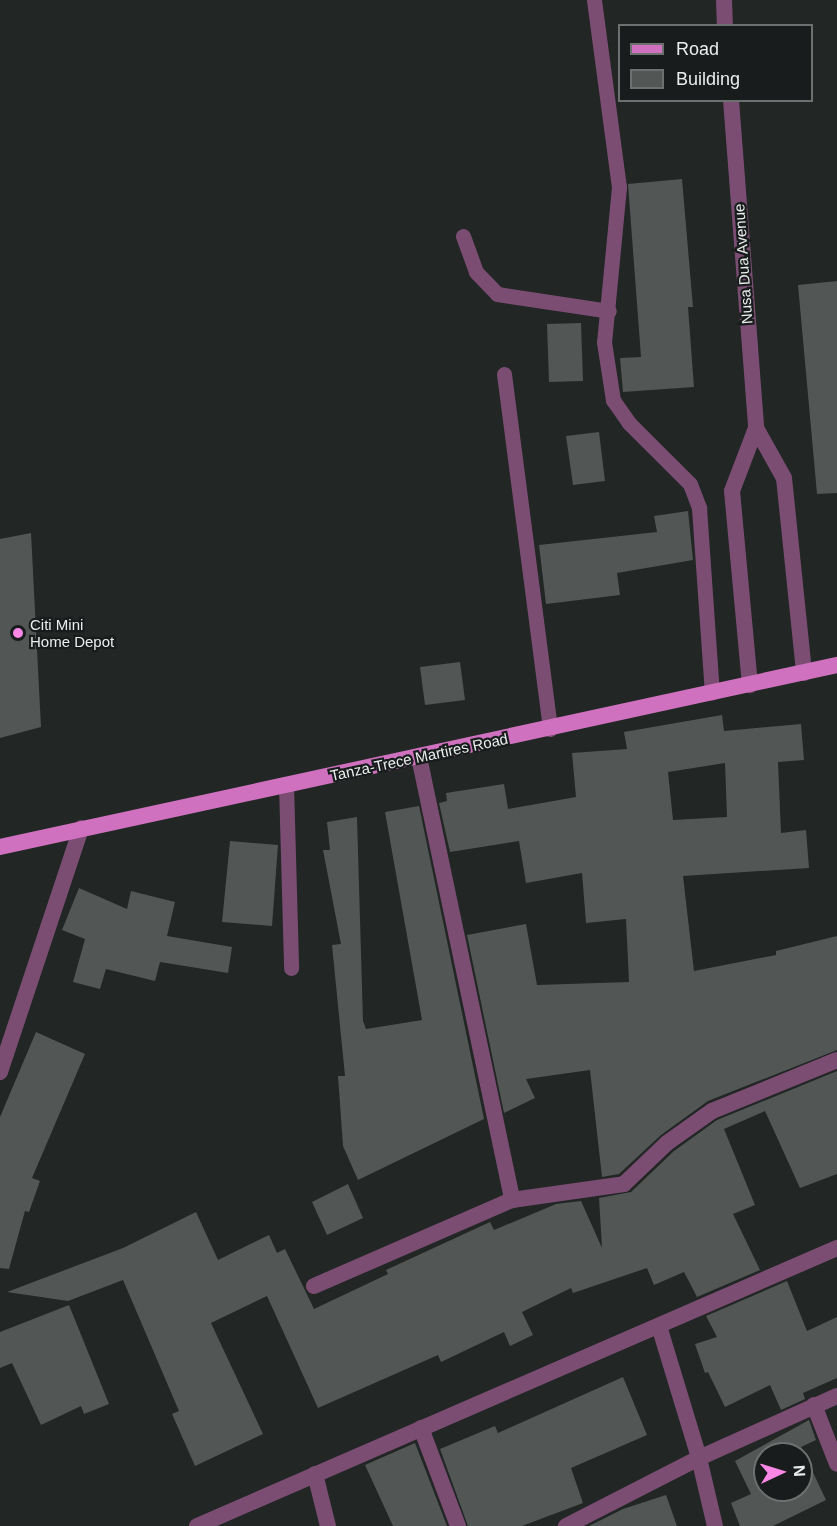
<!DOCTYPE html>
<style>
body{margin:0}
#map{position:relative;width:837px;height:1526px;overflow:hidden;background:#222625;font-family:Arial,sans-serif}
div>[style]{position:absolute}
.building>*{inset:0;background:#525655}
.service>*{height:15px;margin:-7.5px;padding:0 7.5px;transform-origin:7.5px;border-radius:7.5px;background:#7b4d72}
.minor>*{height:16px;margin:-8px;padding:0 8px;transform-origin:8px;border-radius:8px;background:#7b4d72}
.primary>*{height:16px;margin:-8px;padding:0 8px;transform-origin:8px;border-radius:8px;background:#d071bf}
.dots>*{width:16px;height:16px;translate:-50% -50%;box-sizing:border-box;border:3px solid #181c1c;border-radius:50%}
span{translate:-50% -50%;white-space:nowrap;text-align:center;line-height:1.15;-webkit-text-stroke:4.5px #181c1c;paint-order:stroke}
.street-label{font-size:15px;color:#eaedec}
.poi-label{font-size:15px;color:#eaedec}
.left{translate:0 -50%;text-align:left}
.legend{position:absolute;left:618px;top:24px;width:195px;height:78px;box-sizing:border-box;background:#181c1c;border:2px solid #6c706f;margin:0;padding:8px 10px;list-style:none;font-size:18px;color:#eaedec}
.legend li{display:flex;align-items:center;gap:12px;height:30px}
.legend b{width:30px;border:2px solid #6c706f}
.north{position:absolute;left:753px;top:1442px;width:60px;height:60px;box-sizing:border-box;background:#181c1c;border:2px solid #6c706f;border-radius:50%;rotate:86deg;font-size:16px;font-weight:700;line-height:24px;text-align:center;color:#eaedec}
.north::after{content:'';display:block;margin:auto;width:21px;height:27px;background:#fa87e6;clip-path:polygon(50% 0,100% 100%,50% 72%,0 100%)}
</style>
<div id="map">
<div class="building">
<div style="clip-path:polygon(682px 179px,693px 307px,688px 307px,694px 387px,623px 392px,620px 358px,641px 357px,628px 184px)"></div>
<div style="clip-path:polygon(837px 281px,837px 493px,817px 494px,798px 285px)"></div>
<div style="clip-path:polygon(581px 323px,583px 381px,549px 382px,547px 324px)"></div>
<div style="clip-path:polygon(599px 432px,605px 481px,573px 485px,566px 436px)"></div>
<div style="clip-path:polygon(688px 511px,693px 560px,617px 573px,620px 595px,546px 604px,539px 545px,657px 532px,654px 516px)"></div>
<div style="clip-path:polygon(31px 533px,41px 727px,0 738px,0 539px)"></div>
<div style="clip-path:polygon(460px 662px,465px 700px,425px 705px,420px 667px)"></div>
<div style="clip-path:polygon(evenodd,722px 715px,724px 731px,801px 724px,804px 760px,778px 762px,781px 833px,806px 830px,809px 868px,683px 876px,694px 971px,776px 955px,776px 951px,837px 936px,837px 1050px,708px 1101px,661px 1135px,619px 1174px,602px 1177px,590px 1070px,526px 1079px,535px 1098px,504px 1113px,467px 935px,526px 924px,537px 985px,629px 982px,626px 919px,586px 923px,582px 873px,526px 883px,519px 841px,450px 852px,439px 803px,447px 801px,446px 793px,504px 784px,508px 809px,576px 797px,572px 753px,627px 749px,624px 732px,722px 715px,725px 763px,727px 817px,673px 820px,668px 772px,725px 763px)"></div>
<div style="clip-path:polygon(419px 806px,484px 1119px,358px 1180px,343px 1146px,338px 1076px,345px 1076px,332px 945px,341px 944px,323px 850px,330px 850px,327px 822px,357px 817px,363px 1021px,366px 1029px,422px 1020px,385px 812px)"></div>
<div style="clip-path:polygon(230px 841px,278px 845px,272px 926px,222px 922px)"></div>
<div style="clip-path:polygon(79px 888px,127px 909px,131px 891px,175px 902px,167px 936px,232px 947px,228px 973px,160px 962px,155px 981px,106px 969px,100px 989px,73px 982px,85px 939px,62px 930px)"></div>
<div style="clip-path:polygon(36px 1032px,85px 1054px,32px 1178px,40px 1181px,29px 1212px,25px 1211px,9px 1269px,0 1268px,0 1117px)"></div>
<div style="clip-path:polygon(837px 1071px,837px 1174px,800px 1188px,765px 1111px,724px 1129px,755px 1205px,733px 1214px,760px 1270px,697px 1297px,684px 1272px,654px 1285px,647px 1268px,573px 1293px,571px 1288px,522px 1312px,533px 1335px,510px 1346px,504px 1332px,441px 1362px,438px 1355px,318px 1408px,267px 1296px,211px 1323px,263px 1434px,195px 1466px,172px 1414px,179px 1411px,123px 1280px,68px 1301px,7px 1292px,123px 1248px,196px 1212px,218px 1260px,269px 1235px,277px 1253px,285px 1249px,314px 1309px,388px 1274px,386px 1270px,490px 1222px,494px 1230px,556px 1204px,581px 1201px,602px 1248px,599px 1198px,631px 1192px,674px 1151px,717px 1120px)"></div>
<div style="clip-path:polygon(348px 1184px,363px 1218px,327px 1235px,312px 1202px)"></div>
<div style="clip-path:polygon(787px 1281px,807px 1331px,837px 1317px,837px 1378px,803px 1393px,805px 1399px,781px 1410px,770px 1385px,725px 1407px,708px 1372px,705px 1373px,695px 1344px,717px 1337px,706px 1316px)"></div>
<div style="clip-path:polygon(69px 1305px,109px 1404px,84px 1414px,81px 1406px,41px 1425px,12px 1363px,0 1368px,0 1332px)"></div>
<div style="clip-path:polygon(623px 1377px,647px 1435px,571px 1468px,583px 1503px,522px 1526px,468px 1526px,440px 1449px,495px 1426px,498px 1433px)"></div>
<div style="clip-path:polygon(evenodd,809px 1420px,816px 1440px,801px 1447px,826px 1500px,773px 1526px,740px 1526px,731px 1503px,751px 1494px,735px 1461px,809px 1420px,765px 1454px,801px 1454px,801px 1490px,765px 1490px,765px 1454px)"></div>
<div style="clip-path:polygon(415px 1443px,447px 1526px,393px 1526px,365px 1465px)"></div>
<div style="clip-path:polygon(666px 1495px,677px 1526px,589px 1526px,623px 1509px)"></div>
</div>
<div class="service">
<div style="left:594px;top:0;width:189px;rotate:82.4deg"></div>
<div style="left:619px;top:187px;width:156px;rotate:95.5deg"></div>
<div style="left:604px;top:342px;width:59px;rotate:81.2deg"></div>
<div style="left:613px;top:400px;width:28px;rotate:55deg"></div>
<div style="left:629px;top:423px;width:86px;rotate:45deg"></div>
<div style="left:690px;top:484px;width:26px;rotate:69deg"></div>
<div style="left:699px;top:508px;width:185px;rotate:86deg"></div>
<div style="left:463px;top:236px;width:38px;rotate:70deg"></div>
<div style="left:476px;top:272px;width:30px;rotate:46deg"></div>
<div style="left:497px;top:294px;width:113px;rotate:8.6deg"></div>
<div style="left:504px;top:374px;width:358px;rotate:82.6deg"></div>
<div style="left:286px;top:784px;width:184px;rotate:88.4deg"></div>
</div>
<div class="minor">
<div style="left:724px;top:0;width:26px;rotate:88deg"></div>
<div style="left:731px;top:100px;width:329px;rotate:85.6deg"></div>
<div style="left:756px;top:428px;width:67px;rotate:110.9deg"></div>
<div style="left:732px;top:491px;width:195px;rotate:84.7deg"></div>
<div style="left:756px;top:428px;width:57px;rotate:60.8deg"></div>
<div style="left:784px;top:478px;width:196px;rotate:84.1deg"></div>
<div style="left:419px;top:757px;width:453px;rotate:78.1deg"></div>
<div style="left:0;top:1072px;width:257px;rotate:-71.6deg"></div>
<div style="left:314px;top:1286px;width:216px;rotate:-23.5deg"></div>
<div style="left:512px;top:1200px;width:113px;rotate:-8.1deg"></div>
<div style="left:624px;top:1184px;width:59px;rotate:-43.6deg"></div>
<div style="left:667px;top:1143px;width:55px;rotate:-35.4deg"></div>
<div style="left:712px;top:1111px;width:135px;rotate:-22.2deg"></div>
<div style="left:659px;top:1326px;width:138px;rotate:73.1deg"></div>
<div style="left:699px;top:1458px;width:70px;rotate:76.8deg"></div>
<div style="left:814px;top:1405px;width:63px;rotate:68.7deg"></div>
<div style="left:421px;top:1428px;width:105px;rotate:69.3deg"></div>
<div style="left:315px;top:1474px;width:54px;rotate:76deg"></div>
<div style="left:197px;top:1526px;width:698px;rotate:-23.48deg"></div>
<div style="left:566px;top:1526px;width:149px;rotate:-27.1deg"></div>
<div style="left:699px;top:1458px;width:151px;rotate:-24.2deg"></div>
</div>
<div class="primary">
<div style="left:0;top:847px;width:857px;rotate:-12.27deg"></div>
</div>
<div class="dots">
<div style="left:18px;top:633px;background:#fa87e6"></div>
</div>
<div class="street-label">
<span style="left:743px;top:264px;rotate:-94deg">Nusa Dua Avenue</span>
<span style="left:419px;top:757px;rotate:-12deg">Tanza-Trece Martires Road</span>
</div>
<div class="poi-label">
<span class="left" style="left:30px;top:633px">Citi Mini<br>Home Depot</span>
</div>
<ul class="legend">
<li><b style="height:8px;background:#d071bf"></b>Road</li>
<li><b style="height:16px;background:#525655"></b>Building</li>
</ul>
<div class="north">N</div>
</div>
